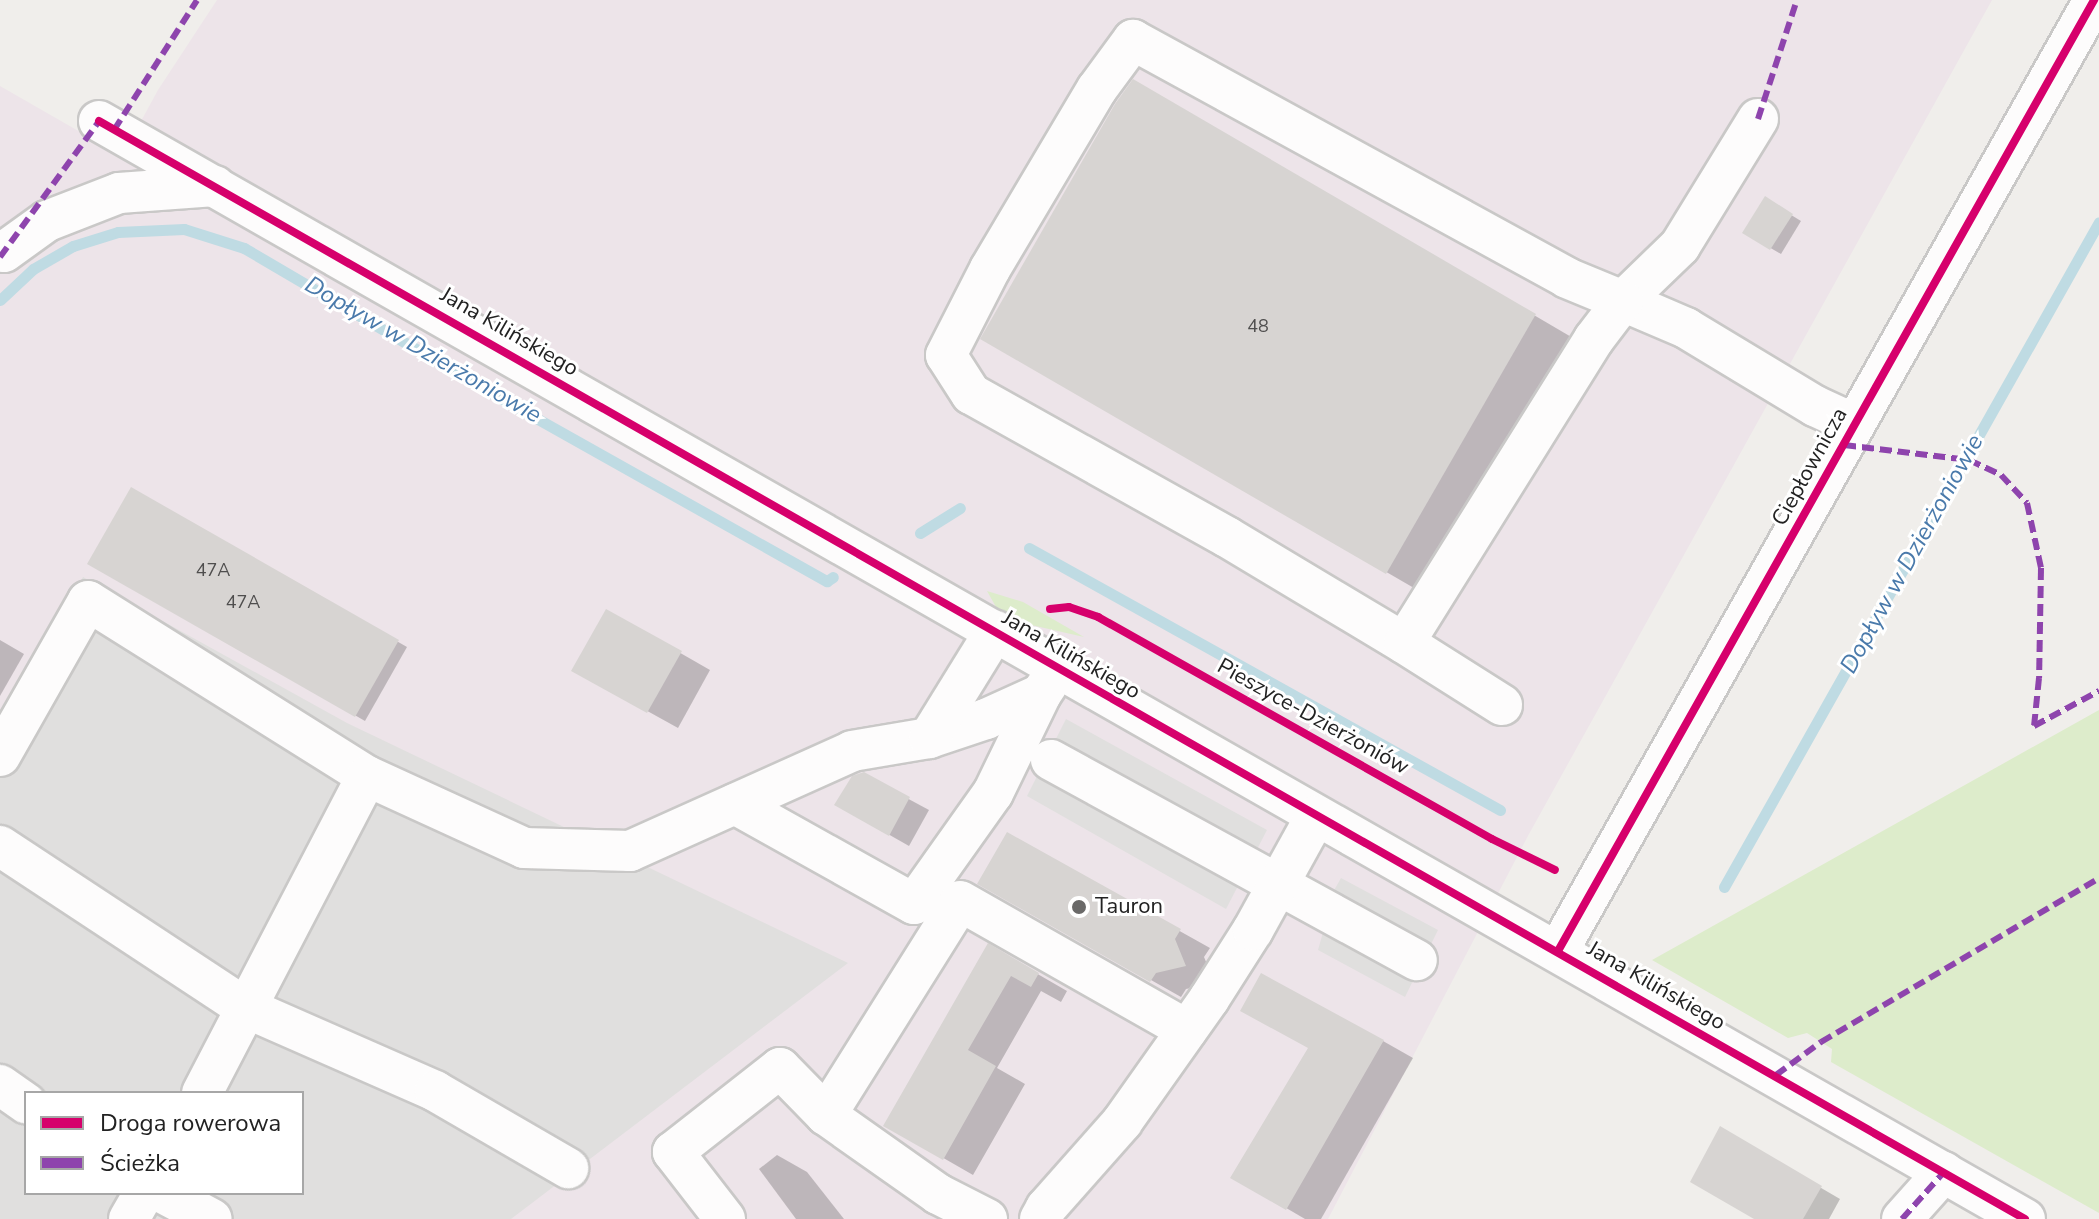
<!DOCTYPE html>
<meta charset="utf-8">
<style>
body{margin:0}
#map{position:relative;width:2099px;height:1219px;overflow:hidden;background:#f0eeeb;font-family:"Nunito Sans",sans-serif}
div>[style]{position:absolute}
.industrial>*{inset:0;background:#ede4e9}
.grass>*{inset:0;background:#ddeccb}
.parking>*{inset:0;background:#e0dfde}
.shadow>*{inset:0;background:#0003}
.stream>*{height:11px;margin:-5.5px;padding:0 5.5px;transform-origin:5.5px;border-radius:5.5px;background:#bfdbe3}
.building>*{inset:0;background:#d7d4d2}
.roads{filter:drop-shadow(2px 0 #c9c8c7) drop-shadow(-2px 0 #c9c8c7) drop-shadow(0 2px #c9c8c7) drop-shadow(0 -2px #c9c8c7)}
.minor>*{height:40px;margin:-20px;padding:0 20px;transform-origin:20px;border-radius:20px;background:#fdfcfc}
.quiet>*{height:6px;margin-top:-3px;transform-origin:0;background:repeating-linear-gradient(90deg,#8e44ad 0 12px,transparent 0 18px)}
.cycleway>*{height:8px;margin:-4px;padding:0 4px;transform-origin:4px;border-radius:4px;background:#d6006c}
.dots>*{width:22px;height:22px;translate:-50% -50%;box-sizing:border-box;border:4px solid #fff;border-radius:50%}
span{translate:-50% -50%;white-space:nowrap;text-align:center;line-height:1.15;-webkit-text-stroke:6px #fff;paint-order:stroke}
.number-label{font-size:18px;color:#4f4e4e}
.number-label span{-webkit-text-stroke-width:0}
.street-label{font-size:22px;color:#222}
.poi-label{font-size:22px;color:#222}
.left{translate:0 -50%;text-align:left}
.water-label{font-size:24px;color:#4a7aab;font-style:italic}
.legend{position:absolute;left:24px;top:1091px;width:280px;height:104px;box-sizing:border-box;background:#fff;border:2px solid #a7a7a7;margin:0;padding:10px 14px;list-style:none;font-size:24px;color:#222}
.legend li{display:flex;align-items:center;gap:16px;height:40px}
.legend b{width:40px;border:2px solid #a7a7a7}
</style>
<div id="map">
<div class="industrial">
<div style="clip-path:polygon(evenodd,217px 0,1992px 0,1529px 834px,1328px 1219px,0 1219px,0 86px,122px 156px,158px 90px,217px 0,26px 1093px,302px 1093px,302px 1193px,26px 1193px,26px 1093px)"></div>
</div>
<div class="grass">
<div style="clip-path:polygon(987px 591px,1023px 602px,1084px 637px,1018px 622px,996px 607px)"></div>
<div style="clip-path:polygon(2099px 710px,2099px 1213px,1831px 1062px,1832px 1049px,1807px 1033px,1788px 1038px,1652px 960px)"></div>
</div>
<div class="parking">
<div style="clip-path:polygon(evenodd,83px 577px,347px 723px,848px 963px,511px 1219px,0 1219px,0 727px,83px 577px,26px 1093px,302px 1093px,302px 1193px,26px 1193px,26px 1093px)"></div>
<div style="clip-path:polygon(1066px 719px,1267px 830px,1226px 909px,1027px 796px)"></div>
<div style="clip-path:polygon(1341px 878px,1438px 930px,1405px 997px,1318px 950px,1324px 929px,1315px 924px)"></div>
</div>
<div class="shadow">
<div style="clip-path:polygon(1134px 81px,1573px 338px,1426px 595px,983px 338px)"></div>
<div style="clip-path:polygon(1765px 199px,1801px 221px,1781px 254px,1745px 233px)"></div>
<div style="clip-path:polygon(132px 490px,407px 647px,365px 721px,90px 563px)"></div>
<div style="clip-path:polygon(607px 611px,710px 670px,678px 728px,604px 687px)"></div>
<div style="clip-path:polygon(0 640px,24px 654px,0 696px)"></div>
<div style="clip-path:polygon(864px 775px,929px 810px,909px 846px,837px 805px)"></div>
<div style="clip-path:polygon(1008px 835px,1210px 948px,1204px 957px,1215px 983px,1186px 989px,1181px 997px,980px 883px)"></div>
<div style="clip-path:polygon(989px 946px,1067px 991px,1061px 1002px,1041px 991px,997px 1068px,1025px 1084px,973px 1175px,886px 1125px)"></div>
<div style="clip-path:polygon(1383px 1041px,1413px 1058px,1321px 1219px,1305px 1219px,1233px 1177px,1310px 1048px)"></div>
<div style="clip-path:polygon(1720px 1129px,1840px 1199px,1829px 1219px,1758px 1219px)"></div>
<div style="clip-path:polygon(777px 1155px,807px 1172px,844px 1219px,796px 1219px,759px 1169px)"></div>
</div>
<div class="stream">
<div style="left:0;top:300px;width:45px;rotate:-43.2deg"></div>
<div style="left:33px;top:269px;width:46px;rotate:-29.9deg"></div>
<div style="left:73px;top:246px;width:47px;rotate:-17.3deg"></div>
<div style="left:118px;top:232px;width:66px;rotate:-2.6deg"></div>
<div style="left:184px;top:229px;width:63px;rotate:17.6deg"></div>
<div style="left:244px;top:248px;width:281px;rotate:30.4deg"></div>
<div style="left:486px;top:390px;width:391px;rotate:29.3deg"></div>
<div style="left:827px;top:581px;width:7px;rotate:-34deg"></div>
<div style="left:920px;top:533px;width:47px;rotate:-32deg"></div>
<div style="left:1029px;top:548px;width:539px;rotate:29.09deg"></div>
<div style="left:1724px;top:887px;width:763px;rotate:-60.58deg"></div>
</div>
<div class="building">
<div style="clip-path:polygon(1133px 79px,1536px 314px,1386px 574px,980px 339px,1115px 104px)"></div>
<div style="clip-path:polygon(1765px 196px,1793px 214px,1770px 250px,1742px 233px)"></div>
<div style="clip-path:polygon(131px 487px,399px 640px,355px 717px,87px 564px)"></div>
<div style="clip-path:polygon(606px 609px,682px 651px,647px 713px,571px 671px)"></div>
<div style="clip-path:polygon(864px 772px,910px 797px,889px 836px,834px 805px,852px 776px)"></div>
<div style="clip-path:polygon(1007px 832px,1181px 929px,1175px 939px,1186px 966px,1156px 973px,1150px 982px,977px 884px)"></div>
<div style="clip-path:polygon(988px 943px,1039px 973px,1031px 987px,1011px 976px,968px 1050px,996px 1066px,943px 1160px,883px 1126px)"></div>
<div style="clip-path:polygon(1261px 973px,1384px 1040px,1286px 1210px,1230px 1178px,1308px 1048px,1240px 1011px)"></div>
<div style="clip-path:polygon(1720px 1126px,1822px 1186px,1803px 1219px,1754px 1219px,1690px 1182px)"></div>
</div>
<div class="roads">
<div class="minor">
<div style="left:1758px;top:119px;width:149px;rotate:121.6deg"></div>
<div style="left:1680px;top:246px;width:79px;rotate:136deg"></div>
<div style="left:1623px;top:301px;width:69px;rotate:23.2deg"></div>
<div style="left:1686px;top:328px;width:151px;rotate:31.2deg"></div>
<div style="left:1815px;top:406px;width:43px;rotate:24.8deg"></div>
<div style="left:99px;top:121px;width:2217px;rotate:29.69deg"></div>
<div style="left:0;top:250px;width:4px;rotate:27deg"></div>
<div style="left:4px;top:252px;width:53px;rotate:-35.8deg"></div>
<div style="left:47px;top:221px;width:77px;rotate:-21.3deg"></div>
<div style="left:119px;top:193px;width:96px;rotate:-4.2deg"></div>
<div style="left:1404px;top:643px;width:206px;rotate:-149.1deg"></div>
<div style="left:1227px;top:537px;width:293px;rotate:-150.8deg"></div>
<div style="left:971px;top:394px;width:46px;rotate:-122.7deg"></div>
<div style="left:946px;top:355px;width:97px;rotate:-62.9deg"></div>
<div style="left:990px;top:269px;width:209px;rotate:-59.3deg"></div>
<div style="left:1097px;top:89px;width:61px;rotate:-53.7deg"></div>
<div style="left:1133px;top:40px;width:495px;rotate:28.7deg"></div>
<div style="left:1567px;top:278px;width:61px;rotate:22.3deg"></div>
<div style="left:1623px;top:301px;width:48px;rotate:127.3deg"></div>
<div style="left:1594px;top:339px;width:358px;rotate:122deg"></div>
<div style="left:1404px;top:643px;width:116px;rotate:32.3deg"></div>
<div style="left:929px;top:738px;width:60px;rotate:-18.4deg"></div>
<div style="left:986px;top:719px;width:60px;rotate:-24.4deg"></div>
<div style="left:1041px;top:694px;width:11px;rotate:-56deg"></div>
<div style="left:0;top:756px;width:178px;rotate:-60.4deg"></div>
<div style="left:88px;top:601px;width:329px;rotate:32.1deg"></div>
<div style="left:1051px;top:760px;width:417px;rotate:28.7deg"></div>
<div style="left:735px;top:804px;width:205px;rotate:29.2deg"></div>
<div style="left:914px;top:904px;width:136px;rotate:-54.6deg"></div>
<div style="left:993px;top:793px;width:110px;rotate:-64.1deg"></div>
<div style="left:0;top:846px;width:292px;rotate:33.4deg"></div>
<div style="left:244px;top:1007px;width:209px;rotate:23.7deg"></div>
<div style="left:435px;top:1091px;width:154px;rotate:30.1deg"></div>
<div style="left:1558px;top:951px;width:1092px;rotate:-60.59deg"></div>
<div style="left:0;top:1085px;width:32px;rotate:35deg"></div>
<div style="left:202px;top:1093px;width:357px;rotate:-62.5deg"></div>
<div style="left:367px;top:776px;width:173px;rotate:24.6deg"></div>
<div style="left:524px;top:848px;width:106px;rotate:1.6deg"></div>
<div style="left:630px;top:851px;width:243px;rotate:-24.2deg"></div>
<div style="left:852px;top:751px;width:78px;rotate:-9.6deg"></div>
<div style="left:929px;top:738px;width:126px;rotate:-58.3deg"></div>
<div style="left:163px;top:1193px;width:55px;rotate:28deg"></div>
<div style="left:129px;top:1219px;width:30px;rotate:-60deg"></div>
<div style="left:725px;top:1219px;width:85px;rotate:-127.8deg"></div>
<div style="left:673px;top:1152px;width:136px;rotate:-38.1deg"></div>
<div style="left:780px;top:1068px;width:66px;rotate:45.6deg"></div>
<div style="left:987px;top:1219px;width:55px;rotate:-153deg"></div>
<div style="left:938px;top:1194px;width:137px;rotate:-144.8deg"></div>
<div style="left:826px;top:1115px;width:252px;rotate:-57.9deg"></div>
<div style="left:960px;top:901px;width:261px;rotate:29.6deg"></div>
<div style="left:1040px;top:1219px;width:13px;rotate:-61deg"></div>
<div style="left:1046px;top:1208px;width:115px;rotate:-48.5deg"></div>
<div style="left:1122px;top:1122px;width:151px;rotate:-54.7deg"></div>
<div style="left:1209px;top:999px;width:82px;rotate:-57.5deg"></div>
<div style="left:1253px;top:930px;width:130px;rotate:-61.1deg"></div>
<div style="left:1902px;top:1219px;width:63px;rotate:-48.2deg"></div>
</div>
</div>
<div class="quiet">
<div style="left:1758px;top:119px;width:125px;rotate:-71.9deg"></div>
<div style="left:114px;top:130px;width:154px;rotate:-57.4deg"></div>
<div style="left:0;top:257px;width:168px;rotate:-53.9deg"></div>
<div style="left:1844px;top:445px;width:126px;rotate:6.8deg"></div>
<div style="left:1969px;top:460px;width:35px;rotate:25deg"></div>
<div style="left:2001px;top:475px;width:38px;rotate:47deg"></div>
<div style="left:2027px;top:503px;width:66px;rotate:77.8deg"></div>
<div style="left:2041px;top:568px;width:110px;rotate:91deg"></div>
<div style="left:2039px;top:678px;width:48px;rotate:95.9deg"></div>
<div style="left:2034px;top:726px;width:74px;rotate:-28.3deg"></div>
<div style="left:1776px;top:1075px;width:56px;rotate:-36.3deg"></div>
<div style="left:1821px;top:1042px;width:323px;rotate:-30.5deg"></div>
<div style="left:1902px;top:1219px;width:63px;rotate:-48.2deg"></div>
</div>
<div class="cycleway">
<div style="left:99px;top:121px;width:2217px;rotate:29.69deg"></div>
<div style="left:1050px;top:609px;width:19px;rotate:-6deg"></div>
<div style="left:1069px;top:607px;width:31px;rotate:19deg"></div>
<div style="left:1098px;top:617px;width:452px;rotate:29.4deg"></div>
<div style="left:1492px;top:839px;width:70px;rotate:26.2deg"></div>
<div style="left:1558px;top:951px;width:1092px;rotate:-60.59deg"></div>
</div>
<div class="dots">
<div style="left:1079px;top:907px;background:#6a6968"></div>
</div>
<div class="number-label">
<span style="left:1258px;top:326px">48</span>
<span style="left:213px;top:570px">47A</span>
<span style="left:243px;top:602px">47A</span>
</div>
<div class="street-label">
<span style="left:509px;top:332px;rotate:30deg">Jana Kilińskiego</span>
<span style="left:1810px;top:467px;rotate:-61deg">Ciepłownicza</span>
<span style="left:1071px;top:655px;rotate:30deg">Jana Kilińskiego</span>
<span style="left:1313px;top:717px;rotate:29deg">Pieszyce-Dzierżoniów</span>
<span style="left:1656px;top:986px;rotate:30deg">Jana Kilińskiego</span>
</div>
<div class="poi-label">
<span class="left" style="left:1095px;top:907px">Tauron</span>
</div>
<div class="water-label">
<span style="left:423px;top:350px;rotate:30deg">Dopływ w Dzierżoniowie</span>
<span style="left:1912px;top:554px;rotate:-61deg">Dopływ w Dzierżoniowie</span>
</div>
<ul class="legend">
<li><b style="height:10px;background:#d6006c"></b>Droga rowerowa</li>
<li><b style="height:10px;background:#8e44ad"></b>Ścieżka</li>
</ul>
</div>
